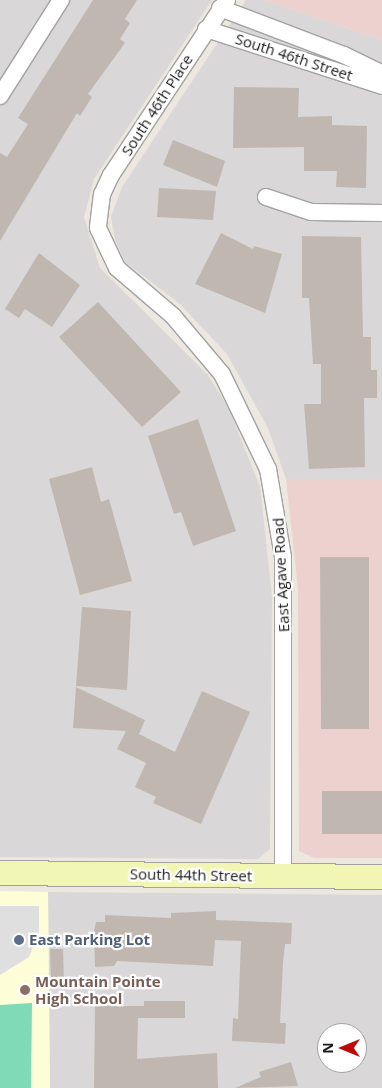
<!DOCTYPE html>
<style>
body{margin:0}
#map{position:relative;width:382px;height:1088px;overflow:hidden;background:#ece8e0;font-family:"Open Sans",sans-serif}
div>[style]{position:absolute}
.residential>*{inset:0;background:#d9d7d7}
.commercial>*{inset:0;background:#edd1cf}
.education>*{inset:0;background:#fdfdd8}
.pitch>*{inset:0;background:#80d9b7}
.parking>*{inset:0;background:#dfdfdf}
.building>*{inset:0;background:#c0b8b0}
.roads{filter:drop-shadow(1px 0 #a2a2a2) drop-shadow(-1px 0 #a2a2a2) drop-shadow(0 1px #a2a2a2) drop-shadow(0 -1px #a2a2a2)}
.street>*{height:16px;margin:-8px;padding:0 8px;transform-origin:8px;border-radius:8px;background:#fff}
.secondary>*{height:24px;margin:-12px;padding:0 12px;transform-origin:12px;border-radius:12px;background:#f2f6b4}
.dots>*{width:14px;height:14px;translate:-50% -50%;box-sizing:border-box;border:2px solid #fff;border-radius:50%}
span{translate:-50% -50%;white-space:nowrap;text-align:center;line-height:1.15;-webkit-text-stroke:4.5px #fff;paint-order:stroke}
.street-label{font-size:15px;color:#1b1b1b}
.service-label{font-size:15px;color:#4e5e75;font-weight:700}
.left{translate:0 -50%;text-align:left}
.education-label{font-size:15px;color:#785e54;font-weight:700}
.north{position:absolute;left:317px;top:1023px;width:50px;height:50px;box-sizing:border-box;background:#fff;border:1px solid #a4a4a4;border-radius:50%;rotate:270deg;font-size:14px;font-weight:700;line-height:20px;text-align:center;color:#1b1b1b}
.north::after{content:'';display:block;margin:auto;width:18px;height:22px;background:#be0908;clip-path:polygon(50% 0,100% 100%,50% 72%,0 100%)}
</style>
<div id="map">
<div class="residential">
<div style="clip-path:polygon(0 0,212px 0,94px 179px,84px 217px,100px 268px,208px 375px,229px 409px,260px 487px,272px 596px,270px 849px,258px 859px,0 857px)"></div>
<div style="clip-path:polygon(246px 0,264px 0,382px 40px,382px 479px,286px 479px,268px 428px,227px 354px,180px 304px,125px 262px,115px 239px,111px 217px,122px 187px)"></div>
<div style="clip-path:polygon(evenodd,48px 892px,382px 895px,382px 1088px,50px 1088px,48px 892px,327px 1033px,357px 1033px,357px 1063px,327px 1063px,327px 1033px)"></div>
</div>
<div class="commercial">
<div style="clip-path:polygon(264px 0,382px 0,382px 40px)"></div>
<div style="clip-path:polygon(286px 479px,382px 479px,382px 858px,314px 858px,299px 851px,298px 589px)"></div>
</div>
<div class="education">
<div style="clip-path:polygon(0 891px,48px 892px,50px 1088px,0 1088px)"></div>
</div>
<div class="pitch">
<div style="clip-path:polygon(32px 1003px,31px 1088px,0 1088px,0 1005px)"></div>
</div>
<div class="parking">
<div style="clip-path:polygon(0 906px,39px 906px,39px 933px,29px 957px,0 975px)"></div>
</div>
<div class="building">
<div style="clip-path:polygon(93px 0,137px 0,125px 19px,130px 23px,120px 39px,125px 43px,88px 94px,92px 97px,80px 116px,77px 113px,0 241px,0 153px,7px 157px,28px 124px,18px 118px)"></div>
<div style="clip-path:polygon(234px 87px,299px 88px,298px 117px,332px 116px,332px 125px,367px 126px,366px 188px,336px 187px,337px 171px,304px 171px,304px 147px,233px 148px)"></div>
<div style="clip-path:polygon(173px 140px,225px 161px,217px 187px,163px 165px)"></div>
<div style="clip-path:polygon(159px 188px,216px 191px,213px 220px,157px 217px)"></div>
<div style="clip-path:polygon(221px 233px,253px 249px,254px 246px,282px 254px,265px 313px,195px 284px)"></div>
<div style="clip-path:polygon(302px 236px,361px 237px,363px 337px,371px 337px,371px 370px,377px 370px,377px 398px,364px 398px,365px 467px,309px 469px,304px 404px,321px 404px,321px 364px,313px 364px,309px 298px,302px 298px)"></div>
<div style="clip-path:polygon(39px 253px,80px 285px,52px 327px,25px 309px,19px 318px,5px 309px)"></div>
<div style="clip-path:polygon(98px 302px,181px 392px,142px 427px,59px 337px)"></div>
<div style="clip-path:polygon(198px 419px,236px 531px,193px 546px,181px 512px,174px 514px,148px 436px)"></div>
<div style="clip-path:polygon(92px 467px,101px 502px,109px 499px,132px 581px,80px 595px,49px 479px)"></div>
<div style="clip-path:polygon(320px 557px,369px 557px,369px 729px,321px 729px)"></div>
<div style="clip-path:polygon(82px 607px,131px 611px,127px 690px,76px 686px)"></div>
<div style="clip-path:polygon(76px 687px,145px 720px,139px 734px,175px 752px,202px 691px,250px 712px,201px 824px,153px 803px,156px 797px,135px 787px,146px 763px,117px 749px,126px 731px,73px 728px)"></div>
<div style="clip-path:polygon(322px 791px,382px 791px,382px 834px,322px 834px)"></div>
<div style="clip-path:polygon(216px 911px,216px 920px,292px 923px,291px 944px,285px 944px,283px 963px,280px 1023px,286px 1023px,285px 1044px,232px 1041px,233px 1018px,238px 1019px,241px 941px,215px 940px,213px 966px,117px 961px,114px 966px,95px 967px,94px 931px,96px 922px,105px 922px,105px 915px,171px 918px,171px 913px)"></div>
<div style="clip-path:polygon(50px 949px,63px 949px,64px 984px,51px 984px)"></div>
<div style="clip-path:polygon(144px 1001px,185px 1001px,185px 1018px,138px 1018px,137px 1059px,217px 1053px,218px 1088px,94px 1088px,95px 1006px,144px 1006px)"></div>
<div style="clip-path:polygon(291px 1062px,298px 1086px,235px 1088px,261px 1077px,259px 1072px)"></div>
</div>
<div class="roads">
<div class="street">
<div style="left:227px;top:0;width:210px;rotate:123.5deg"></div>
<div style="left:111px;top:175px;width:21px;rotate:115deg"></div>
<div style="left:102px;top:194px;width:34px;rotate:97deg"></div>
<div style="left:98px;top:228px;width:44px;rotate:64.6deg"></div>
<div style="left:117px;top:268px;width:74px;rotate:40.6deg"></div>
<div style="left:173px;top:316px;width:76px;rotate:49.8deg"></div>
<div style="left:222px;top:374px;width:106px;rotate:64.2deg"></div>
<div style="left:268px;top:469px;width:89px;rotate:80.3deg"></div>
<div style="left:283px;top:557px;width:319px;rotate:90deg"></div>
<div style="left:220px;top:8px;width:133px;rotate:20.8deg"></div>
<div style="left:344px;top:55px;width:37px;rotate:26deg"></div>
<div style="left:377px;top:71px;width:12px;rotate:66deg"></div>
<div style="left:206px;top:29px;width:185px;rotate:17.9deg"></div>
<div style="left:0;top:96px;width:114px;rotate:-57.6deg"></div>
<div style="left:266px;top:197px;width:47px;rotate:18.4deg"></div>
<div style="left:311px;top:212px;width:71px;rotate:0.8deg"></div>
</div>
<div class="secondary">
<div style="left:0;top:873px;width:382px;rotate:0.6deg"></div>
</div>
</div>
<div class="dots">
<div style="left:19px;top:940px;background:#5c6f8a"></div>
<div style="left:25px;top:990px;background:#8d6e63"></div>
</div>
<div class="street-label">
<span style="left:294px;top:57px;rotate:18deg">South 46th Street</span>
<span style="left:157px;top:105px;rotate:-57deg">South 46th Place</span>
<span style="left:281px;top:575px;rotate:-93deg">East Agave Road</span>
<span style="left:191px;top:875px;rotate:1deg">South 44th Street</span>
</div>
<div class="service-label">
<span class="left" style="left:29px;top:940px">East Parking Lot</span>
</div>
<div class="education-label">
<span class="left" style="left:35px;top:990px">Mountain Pointe<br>High School</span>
</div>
<div class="north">N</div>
</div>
